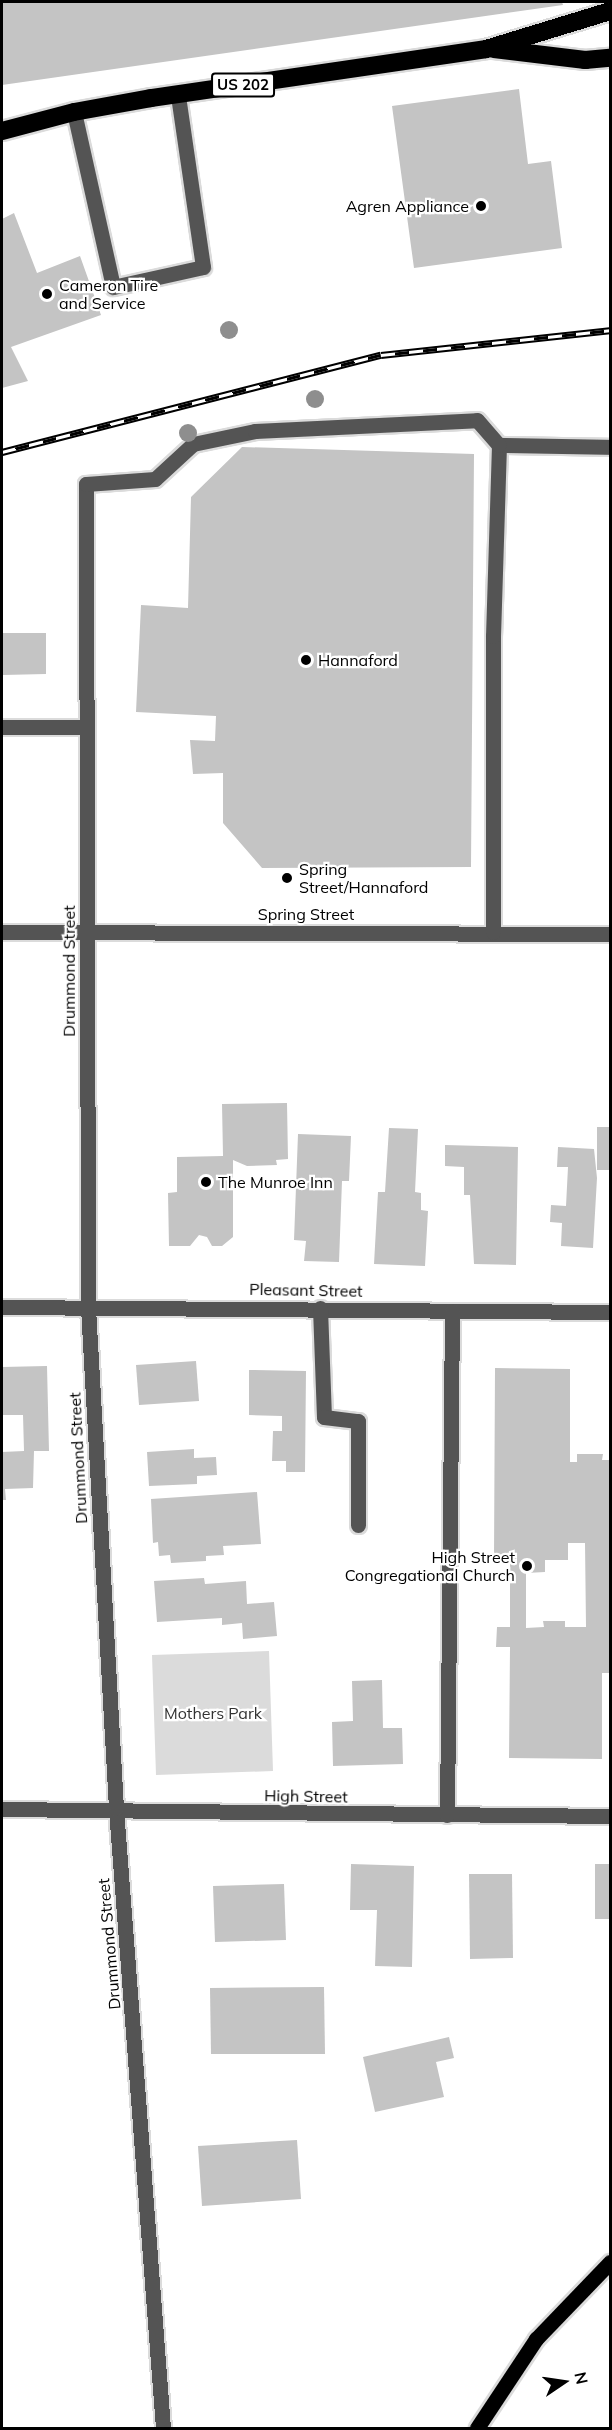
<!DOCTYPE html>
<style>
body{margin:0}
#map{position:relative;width:612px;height:2430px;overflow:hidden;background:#fff;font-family:Mulish,sans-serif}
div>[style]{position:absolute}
.green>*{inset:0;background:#dbdbdb}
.building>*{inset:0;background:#c4c4c4}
.roads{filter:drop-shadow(2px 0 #dbdbdb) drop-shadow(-2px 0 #dbdbdb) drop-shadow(0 2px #dbdbdb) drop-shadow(0 -2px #dbdbdb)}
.minor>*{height:15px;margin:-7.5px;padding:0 7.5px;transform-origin:7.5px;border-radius:7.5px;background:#545454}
.major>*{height:15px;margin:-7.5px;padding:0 7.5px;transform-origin:7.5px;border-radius:7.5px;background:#000}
.highway>*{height:18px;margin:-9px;padding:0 9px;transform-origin:9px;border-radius:9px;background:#000}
.rail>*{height:7px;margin-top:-3.5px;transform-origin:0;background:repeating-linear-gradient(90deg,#fff 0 14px,#000 0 28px);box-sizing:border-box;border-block:2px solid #000}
.trees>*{width:18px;height:18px;margin:-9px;border-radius:50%;background:#8e8e8e}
.dots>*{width:16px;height:16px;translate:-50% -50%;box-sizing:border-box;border:3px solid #fff;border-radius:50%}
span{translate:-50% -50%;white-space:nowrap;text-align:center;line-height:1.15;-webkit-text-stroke:4.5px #fff;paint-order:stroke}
.shield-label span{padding:2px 4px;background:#fff;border:2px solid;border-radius:4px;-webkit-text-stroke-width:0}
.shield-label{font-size:15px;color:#000;font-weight:700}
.poi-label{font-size:16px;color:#000}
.right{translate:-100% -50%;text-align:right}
.left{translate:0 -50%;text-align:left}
.street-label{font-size:16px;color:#000}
.park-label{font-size:16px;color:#323232}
.frame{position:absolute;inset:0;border:3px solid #000;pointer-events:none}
.north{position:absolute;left:534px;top:2352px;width:60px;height:60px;-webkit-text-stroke:4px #fff;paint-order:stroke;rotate:77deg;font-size:16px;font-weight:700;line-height:24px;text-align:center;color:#000}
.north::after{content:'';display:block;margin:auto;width:21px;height:27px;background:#000;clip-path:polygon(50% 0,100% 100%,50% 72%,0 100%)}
</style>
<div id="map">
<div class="green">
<div style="clip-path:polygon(269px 1651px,273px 1771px,156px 1775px,152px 1655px)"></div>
</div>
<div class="building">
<div style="clip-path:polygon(2px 2px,562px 2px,563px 5px,2px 85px)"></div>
<div style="clip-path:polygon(519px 89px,528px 164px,551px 161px,562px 248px,414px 268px,392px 106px)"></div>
<div style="clip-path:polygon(14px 213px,37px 273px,80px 256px,101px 315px,11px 347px,28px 381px,2px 388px,2px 219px)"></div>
<div style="clip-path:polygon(242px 447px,474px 454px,471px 867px,262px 868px,223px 823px,223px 773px,193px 774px,190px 740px,215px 741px,216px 716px,136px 712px,141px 605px,188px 608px,191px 497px)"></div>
<div style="clip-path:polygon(2px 633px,46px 633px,46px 674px,3px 675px)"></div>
<div style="clip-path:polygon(287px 1103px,288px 1159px,276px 1160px,277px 1165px,247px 1166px,233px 1160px,233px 1237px,222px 1246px,212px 1246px,207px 1237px,199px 1235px,190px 1246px,169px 1246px,168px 1193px,177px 1192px,177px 1157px,223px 1156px,222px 1104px)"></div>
<div style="clip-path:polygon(597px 1127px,610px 1127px,610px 1170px,597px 1170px)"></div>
<div style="clip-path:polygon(389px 1128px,418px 1129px,415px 1192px,421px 1193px,421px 1210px,428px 1211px,425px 1266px,374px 1264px,378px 1192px,385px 1192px)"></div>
<div style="clip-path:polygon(298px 1134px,351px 1136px,349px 1181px,342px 1181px,339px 1262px,304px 1261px,306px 1241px,294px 1240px)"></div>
<div style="clip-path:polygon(445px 1145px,518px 1147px,516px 1265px,474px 1264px,470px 1195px,464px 1195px,464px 1167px,445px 1166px)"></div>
<div style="clip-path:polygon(558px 1147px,594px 1149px,597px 1178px,593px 1248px,561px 1246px,562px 1223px,550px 1222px,551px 1205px,566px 1206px,568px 1167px,557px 1167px)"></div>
<div style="clip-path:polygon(196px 1361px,199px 1401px,139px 1405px,136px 1365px)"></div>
<div style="clip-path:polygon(47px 1366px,49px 1451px,34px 1451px,33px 1488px,5px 1489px,6px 1500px,2px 1500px,2px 1452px,24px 1451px,23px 1415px,2px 1415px,2px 1367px)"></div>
<div style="clip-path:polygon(evenodd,495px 1368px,570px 1369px,570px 1462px,577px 1462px,577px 1454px,603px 1454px,602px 1460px,610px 1460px,610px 1673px,602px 1673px,602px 1759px,509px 1758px,510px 1647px,496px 1647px,497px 1627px,510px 1627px,510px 1558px,494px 1558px,495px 1368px,568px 1543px,585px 1543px,586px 1627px,565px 1627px,565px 1621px,543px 1621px,544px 1627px,526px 1628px,526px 1573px,545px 1572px,545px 1560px,568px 1560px,568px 1543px)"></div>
<div style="clip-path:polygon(249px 1370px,306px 1371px,305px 1472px,286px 1472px,286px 1461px,272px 1461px,273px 1431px,282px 1431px,282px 1416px,249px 1415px)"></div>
<div style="clip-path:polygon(194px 1449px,194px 1458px,216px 1457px,217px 1475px,197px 1476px,197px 1484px,149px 1486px,147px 1452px)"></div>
<div style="clip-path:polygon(257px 1492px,261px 1544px,223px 1546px,224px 1555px,206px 1556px,206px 1561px,171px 1563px,170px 1555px,159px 1556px,158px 1542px,153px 1543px,151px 1499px)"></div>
<div style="clip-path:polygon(204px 1578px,205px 1584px,246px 1581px,247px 1604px,274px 1602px,277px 1636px,243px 1639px,242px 1623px,222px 1625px,222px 1618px,157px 1622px,154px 1581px)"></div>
<div style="clip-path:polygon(382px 1680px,383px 1728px,402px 1728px,403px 1764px,333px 1766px,332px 1722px,353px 1721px,352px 1681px)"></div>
<div style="clip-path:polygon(351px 1864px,414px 1866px,412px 1967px,375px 1966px,377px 1910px,350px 1910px)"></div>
<div style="clip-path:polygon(595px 1864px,610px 1864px,610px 1919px,595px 1919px)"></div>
<div style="clip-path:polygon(469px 1874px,512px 1874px,513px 1958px,470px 1959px)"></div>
<div style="clip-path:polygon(284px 1884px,286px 1940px,215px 1942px,213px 1886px)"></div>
<div style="clip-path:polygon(324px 1987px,325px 2054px,211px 2054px,210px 1988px)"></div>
<div style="clip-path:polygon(449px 2037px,454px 2058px,436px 2062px,444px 2097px,375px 2112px,363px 2057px)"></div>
<div style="clip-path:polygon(297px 2140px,301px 2199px,202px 2206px,198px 2146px)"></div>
</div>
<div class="roads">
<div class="minor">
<div style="left:74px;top:112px;width:179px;rotate:77.4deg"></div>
<div style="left:113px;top:287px;width:92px;rotate:-12.5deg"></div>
<div style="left:203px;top:267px;width:174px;rotate:-98.3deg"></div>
<div style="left:2px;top:727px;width:82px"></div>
<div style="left:2px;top:932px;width:608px;rotate:0.19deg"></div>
<div style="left:493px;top:932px;width:296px;rotate:-90deg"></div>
<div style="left:493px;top:636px;width:191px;rotate:-88.2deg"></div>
<div style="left:499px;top:445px;width:111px;rotate:1deg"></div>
<div style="left:2px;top:1307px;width:608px;rotate:0.47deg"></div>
<div style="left:320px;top:1308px;width:109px;rotate:87.9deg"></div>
<div style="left:324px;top:1417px;width:34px;rotate:7deg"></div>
<div style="left:358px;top:1421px;width:104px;rotate:90deg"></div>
<div style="left:2px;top:1809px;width:608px;rotate:0.66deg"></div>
<div style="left:447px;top:1815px;width:504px;rotate:-89.43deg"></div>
<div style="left:163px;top:2428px;width:622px;rotate:-94.34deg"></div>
<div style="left:116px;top:1808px;width:500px;rotate:-93.2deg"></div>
<div style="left:88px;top:1309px;width:825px;rotate:-90.14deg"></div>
<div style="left:86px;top:484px;width:69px;rotate:-4.1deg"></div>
<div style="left:155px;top:479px;width:52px;rotate:-42.6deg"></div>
<div style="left:193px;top:444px;width:63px;rotate:-11.8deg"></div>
<div style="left:255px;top:431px;width:222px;rotate:-2.8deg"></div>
<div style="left:477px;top:420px;width:33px;rotate:49deg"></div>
</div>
<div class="major">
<div style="left:477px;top:2428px;width:107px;rotate:-56.5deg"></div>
<div style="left:536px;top:2339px;width:107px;rotate:-46.1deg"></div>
</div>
<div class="highway">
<div style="left:494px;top:49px;width:92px;rotate:6.9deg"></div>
<div style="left:585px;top:60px;width:25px;rotate:-5deg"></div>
<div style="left:2px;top:131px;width:74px;rotate:-14.8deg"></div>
<div style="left:74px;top:112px;width:78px;rotate:-10.3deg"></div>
<div style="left:151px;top:98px;width:339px;rotate:-8.3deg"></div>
<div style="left:486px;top:49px;width:130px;rotate:-17deg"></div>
</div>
</div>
<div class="rail">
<div style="left:2px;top:452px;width:391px;rotate:-14.4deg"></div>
<div style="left:381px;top:355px;width:230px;rotate:-6.2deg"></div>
</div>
<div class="trees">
<div style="left:229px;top:330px"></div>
<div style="left:315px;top:399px"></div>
<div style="left:188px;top:433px"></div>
</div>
<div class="dots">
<div style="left:481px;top:206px;background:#000"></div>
<div style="left:47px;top:294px;background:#000"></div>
<div style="left:306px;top:660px;background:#000"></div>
<div style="left:287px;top:878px;background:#000"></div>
<div style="left:206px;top:1182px;background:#000"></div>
<div style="left:527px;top:1566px;background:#000"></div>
</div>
<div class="shield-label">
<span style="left:243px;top:85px">US 202</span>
</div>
<div class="poi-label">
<span class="right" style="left:469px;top:206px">Agren Appliance</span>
<span class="left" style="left:59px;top:294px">Cameron Tire<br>and Service</span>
<span class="left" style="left:318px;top:660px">Hannaford</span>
<span class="left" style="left:299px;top:878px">Spring<br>Street/Hannaford</span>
<span class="left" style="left:218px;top:1182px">The Munroe Inn</span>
<span class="right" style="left:515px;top:1566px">High Street<br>Congregational Church</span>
</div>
<div class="street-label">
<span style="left:306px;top:914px">Spring Street</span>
<span style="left:69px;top:971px;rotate:-90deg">Drummond Street</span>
<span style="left:306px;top:1290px;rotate:1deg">Pleasant Street</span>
<span style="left:78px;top:1458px;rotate:-93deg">Drummond Street</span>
<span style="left:306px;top:1796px;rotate:1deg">High Street</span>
<span style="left:109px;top:1944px;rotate:-95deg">Drummond Street</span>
</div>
<div class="park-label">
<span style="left:213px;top:1713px">Mothers Park</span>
</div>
<div class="frame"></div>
<div class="north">N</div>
</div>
